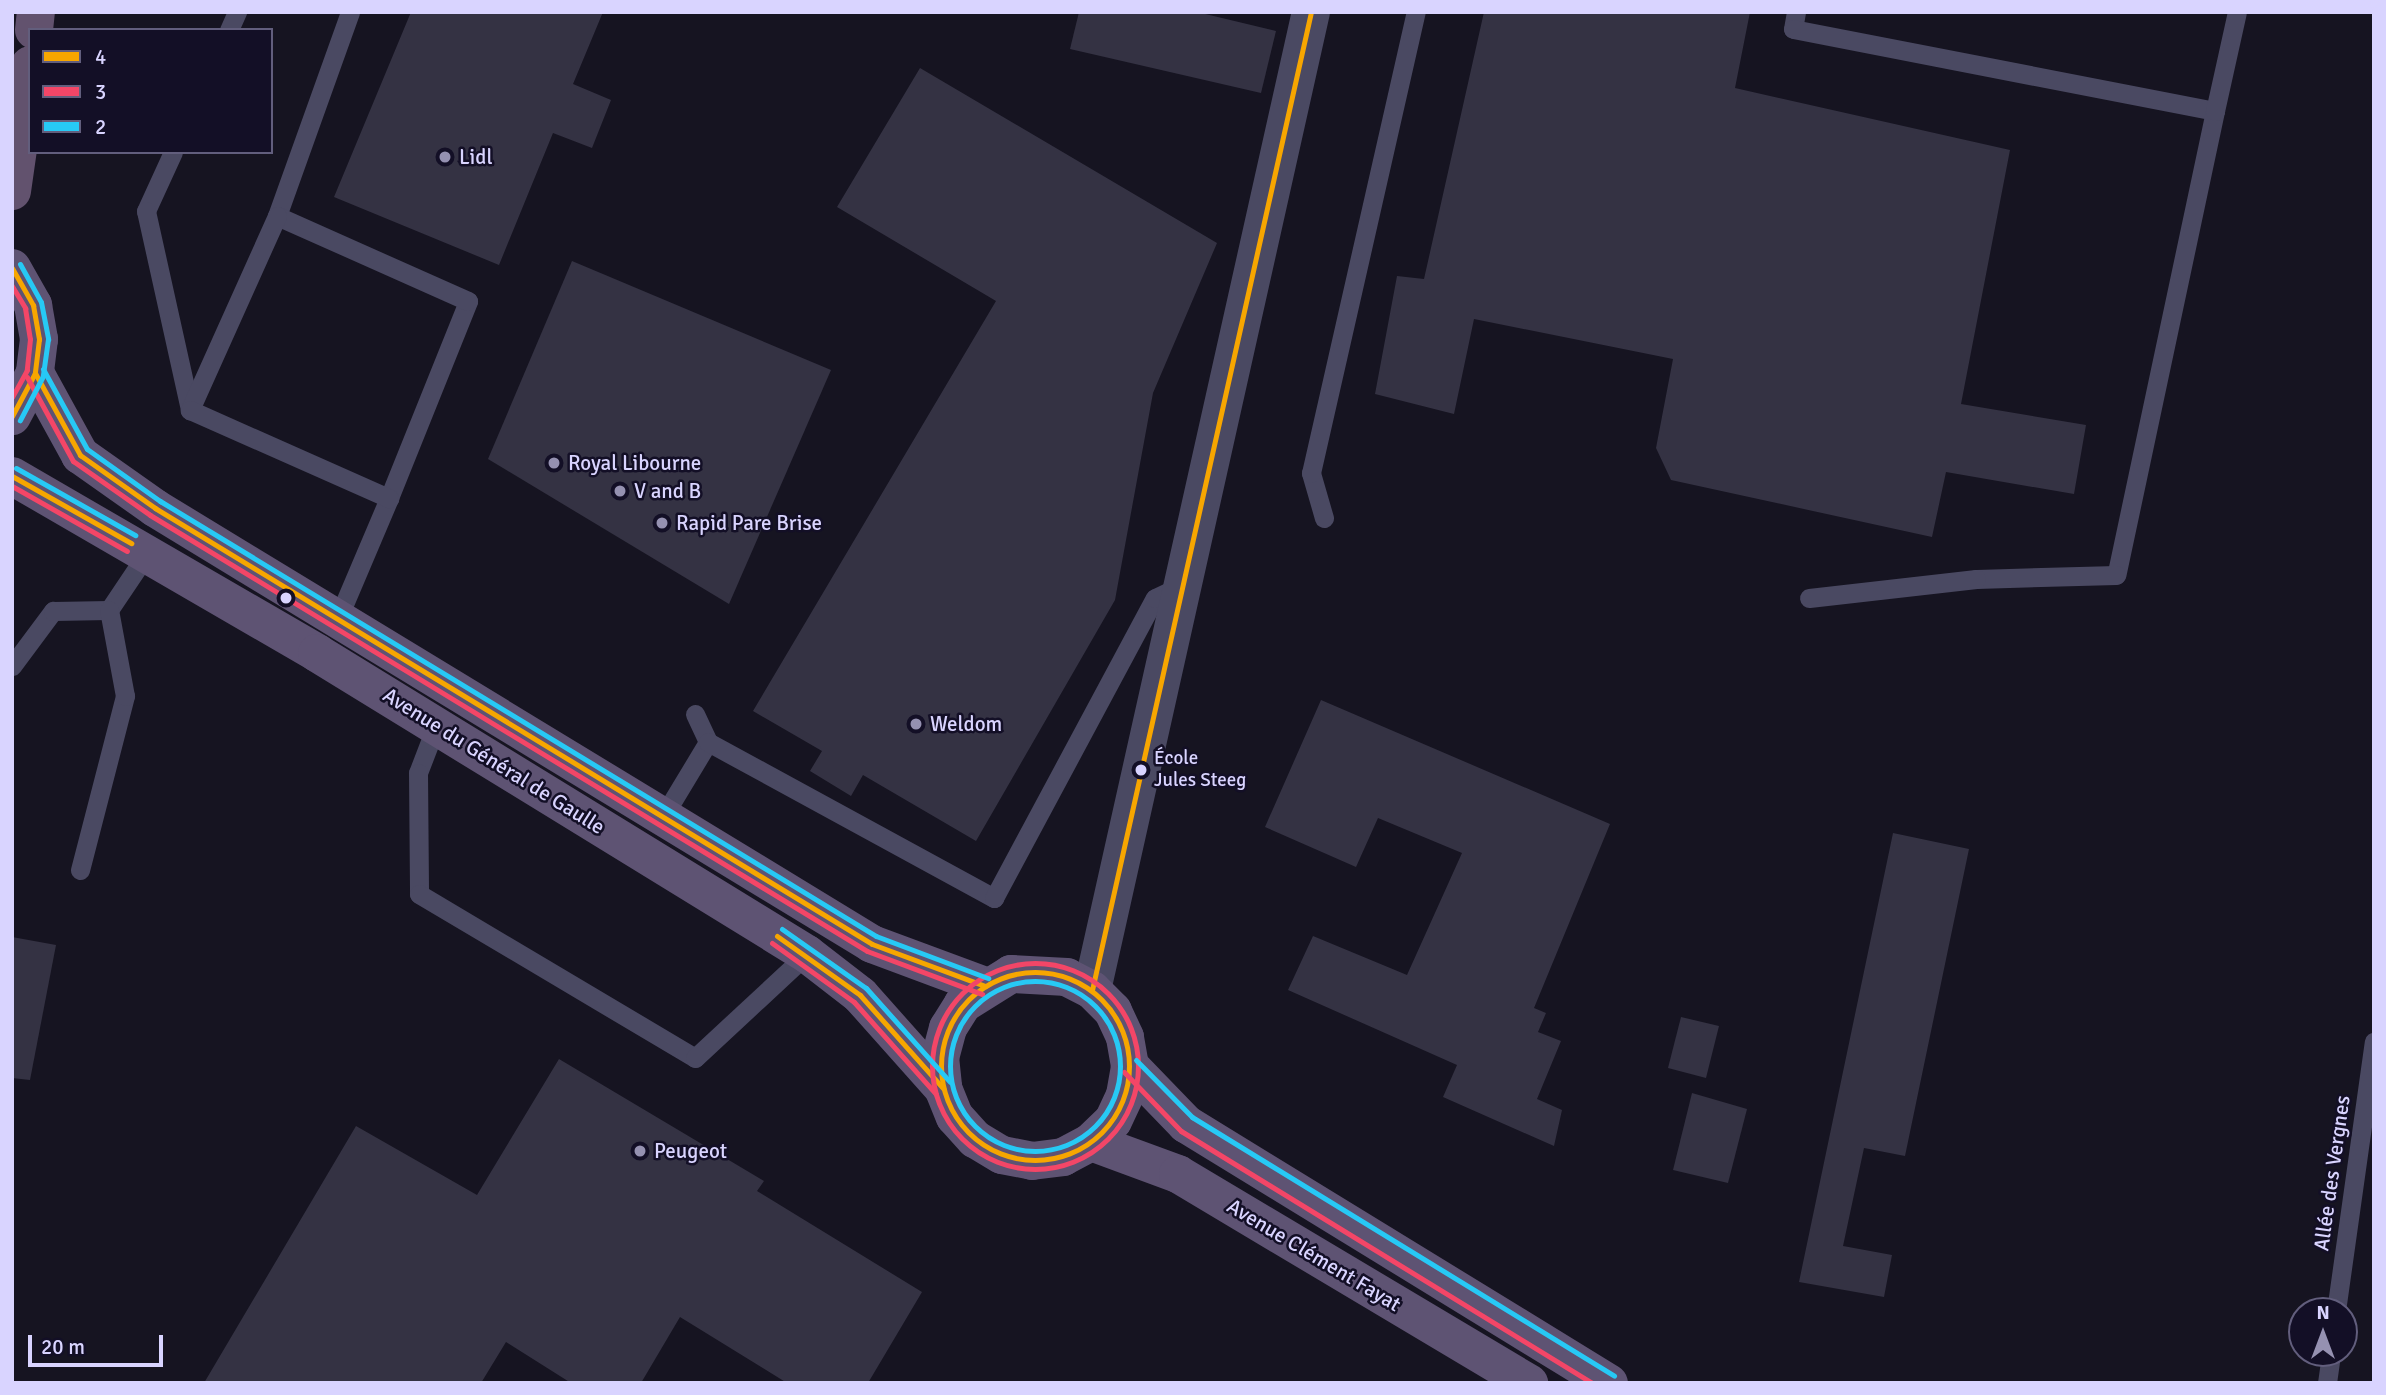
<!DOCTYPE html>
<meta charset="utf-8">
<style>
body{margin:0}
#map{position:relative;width:2386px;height:1395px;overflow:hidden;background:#161421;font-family:Signika,sans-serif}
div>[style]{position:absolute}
.building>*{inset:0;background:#343243}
.service>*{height:19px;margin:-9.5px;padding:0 9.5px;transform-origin:9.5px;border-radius:9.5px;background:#4a4962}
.tertiary>*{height:38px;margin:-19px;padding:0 19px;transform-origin:19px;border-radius:19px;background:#4a4962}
.primary>*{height:38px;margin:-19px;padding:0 19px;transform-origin:19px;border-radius:19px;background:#5e5373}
.trunk>*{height:38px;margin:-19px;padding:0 19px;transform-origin:19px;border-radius:19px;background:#62526e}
.bus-1>*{height:5px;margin:-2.5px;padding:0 2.5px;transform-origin:2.5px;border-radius:2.5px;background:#f7a600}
.bus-1>.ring{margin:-2.5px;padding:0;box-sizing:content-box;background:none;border:5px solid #f7a600;border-radius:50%}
.bus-2>*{height:5px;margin:-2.5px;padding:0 2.5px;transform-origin:2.5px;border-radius:2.5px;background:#f34667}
.bus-2>.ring{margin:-2.5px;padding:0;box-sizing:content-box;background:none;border:5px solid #f34667;border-radius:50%}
.bus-3>*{height:5px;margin:-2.5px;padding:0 2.5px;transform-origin:2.5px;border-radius:2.5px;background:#27c9f5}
.bus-3>.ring{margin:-2.5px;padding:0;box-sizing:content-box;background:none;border:5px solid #27c9f5;border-radius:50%}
.dots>*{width:19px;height:19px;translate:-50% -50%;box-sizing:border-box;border:4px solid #130f26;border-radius:50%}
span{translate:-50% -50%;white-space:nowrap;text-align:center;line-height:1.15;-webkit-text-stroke:5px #130f26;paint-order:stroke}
.bus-label{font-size:19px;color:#d9d4ff}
.left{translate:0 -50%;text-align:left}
.poi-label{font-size:21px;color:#d9d4ff}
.street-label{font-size:21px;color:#d9d4ff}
.frame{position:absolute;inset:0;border:14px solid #d9d4ff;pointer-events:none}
.legend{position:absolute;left:28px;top:28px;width:245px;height:126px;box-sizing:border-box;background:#130f26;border:2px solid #625e7d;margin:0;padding:9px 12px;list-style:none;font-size:21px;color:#d9d4ff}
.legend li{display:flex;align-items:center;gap:14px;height:35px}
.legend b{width:35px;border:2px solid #625e7d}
.north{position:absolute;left:2288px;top:1297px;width:70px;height:70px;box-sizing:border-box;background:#130f26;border:2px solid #625e7d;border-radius:50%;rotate:0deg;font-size:19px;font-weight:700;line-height:28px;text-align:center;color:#d9d4ff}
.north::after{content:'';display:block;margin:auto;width:24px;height:32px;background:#9591b1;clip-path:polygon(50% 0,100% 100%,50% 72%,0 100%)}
.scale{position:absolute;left:28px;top:1335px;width:135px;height:32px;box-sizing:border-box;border:4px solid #d9d4ff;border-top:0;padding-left:9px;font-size:21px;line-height:24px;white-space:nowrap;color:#d9d4ff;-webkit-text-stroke:5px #130f26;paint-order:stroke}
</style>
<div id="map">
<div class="building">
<div style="clip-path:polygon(411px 12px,603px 12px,573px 84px,611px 100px,592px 148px,553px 133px,499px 265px,334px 197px)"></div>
<div style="clip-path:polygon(1079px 12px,1197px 12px,1276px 31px,1261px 93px,1070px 49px)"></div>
<div style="clip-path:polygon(1484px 12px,1750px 12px,1735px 88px,2010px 150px,1961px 404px,2086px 425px,2074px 494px,1946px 472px,1932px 537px,1671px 480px,1656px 448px,1673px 359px,1474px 319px,1454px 414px,1375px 394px,1397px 276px,1424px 279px)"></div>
<div style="clip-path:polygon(920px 68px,1217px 243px,1153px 393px,1115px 600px,976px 841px,863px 775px,851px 796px,810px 771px,822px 751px,753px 711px,996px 301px,837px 207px)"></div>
<div style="clip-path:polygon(572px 261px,831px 370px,729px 604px,488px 459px)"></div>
<div style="clip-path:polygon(1321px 700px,1610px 824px,1534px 1008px,1546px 1013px,1538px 1032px,1561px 1041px,1537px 1099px,1562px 1110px,1554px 1146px,1443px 1097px,1457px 1065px,1288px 990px,1313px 936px,1407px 975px,1462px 853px,1378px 818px,1356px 867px,1265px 827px)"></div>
<div style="clip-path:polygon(1893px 833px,1969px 849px,1905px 1156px,1864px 1148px,1843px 1246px,1892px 1255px,1884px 1297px,1799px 1282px)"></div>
<div style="clip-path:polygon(12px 937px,56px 945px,30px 1080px,12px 1078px)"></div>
<div style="clip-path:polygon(1681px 1017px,1719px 1026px,1706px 1078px,1668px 1068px)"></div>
<div style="clip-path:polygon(559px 1059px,764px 1181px,757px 1191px,922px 1292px,868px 1383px,787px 1383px,680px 1317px,641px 1383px,571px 1383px,506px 1342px,481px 1383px,204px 1383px,356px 1126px,477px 1195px)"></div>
<div style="clip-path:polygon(1692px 1093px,1747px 1109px,1728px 1183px,1673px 1170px)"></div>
</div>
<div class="service">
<div style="left:1796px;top:12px;width:17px;rotate:100deg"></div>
<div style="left:1793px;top:29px;width:430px;rotate:11deg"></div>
<div style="left:2215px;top:111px;width:474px;rotate:102deg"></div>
<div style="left:2116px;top:575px;width:140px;rotate:178.4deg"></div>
<div style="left:1976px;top:579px;width:168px;rotate:173.5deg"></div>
<div style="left:229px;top:30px;width:20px;rotate:-66deg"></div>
<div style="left:2215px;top:111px;width:101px;rotate:-77.5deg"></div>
<div style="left:173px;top:152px;width:65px;rotate:114.6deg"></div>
<div style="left:146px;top:211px;width:204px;rotate:77.5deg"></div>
<div style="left:277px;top:216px;width:217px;rotate:-70.3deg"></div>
<div style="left:1324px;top:518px;width:47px;rotate:-106.1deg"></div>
<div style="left:1311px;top:473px;width:473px;rotate:-77.2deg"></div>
<div style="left:339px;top:616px;width:128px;rotate:-67deg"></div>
<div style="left:389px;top:498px;width:212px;rotate:-68.1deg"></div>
<div style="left:468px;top:301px;width:209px;rotate:-156deg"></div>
<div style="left:277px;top:216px;width:213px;rotate:114.2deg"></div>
<div style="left:190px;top:410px;width:218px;rotate:23.9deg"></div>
<div style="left:12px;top:666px;width:69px;rotate:-53.3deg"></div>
<div style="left:53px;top:611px;width:56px;rotate:-1deg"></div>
<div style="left:109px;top:610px;width:70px;rotate:-56.1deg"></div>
<div style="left:695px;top:714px;width:31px;rotate:65deg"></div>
<div style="left:436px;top:726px;width:50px;rotate:111deg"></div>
<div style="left:418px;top:773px;width:121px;rotate:89.5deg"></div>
<div style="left:419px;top:894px;width:321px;rotate:30.7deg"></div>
<div style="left:695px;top:1058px;width:153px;rotate:-42.9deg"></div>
<div style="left:664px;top:815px;width:85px;rotate:-58.9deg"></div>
<div style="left:708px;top:742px;width:326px;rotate:28.6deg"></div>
<div style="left:994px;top:898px;width:340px;rotate:-61.8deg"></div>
<div style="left:1155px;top:598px;width:31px;rotate:-25deg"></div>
<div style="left:80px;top:870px;width:180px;rotate:-75.5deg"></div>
<div style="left:125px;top:696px;width:87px;rotate:-100.5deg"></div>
<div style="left:2336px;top:1311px;width:272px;rotate:-82deg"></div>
<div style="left:2327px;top:1383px;width:30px;rotate:-82deg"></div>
</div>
<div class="tertiary">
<div style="left:1092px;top:990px;width:1002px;rotate:-77.38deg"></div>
</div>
<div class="primary">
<div style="left:12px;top:268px;width:43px;rotate:60.4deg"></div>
<div style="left:33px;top:305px;width:35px;rotate:80deg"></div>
<div style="left:39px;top:339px;width:34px;rotate:97deg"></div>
<div style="left:35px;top:373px;width:49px;rotate:118.1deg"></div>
<div style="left:35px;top:373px;width:94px;rotate:61.2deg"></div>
<div style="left:80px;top:455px;width:92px;rotate:35.2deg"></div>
<div style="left:155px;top:508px;width:839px;rotate:31.3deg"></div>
<div style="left:872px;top:944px;width:121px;rotate:20.4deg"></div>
<div style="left:12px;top:476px;width:353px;rotate:30.1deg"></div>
<div style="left:317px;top:653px;width:575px;rotate:31.56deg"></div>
<div style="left:807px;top:954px;width:67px;rotate:37.7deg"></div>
<div style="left:860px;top:995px;width:125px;rotate:48.3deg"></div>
<div style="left:943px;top:1088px;width:31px;rotate:68deg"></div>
<div style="left:955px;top:1117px;width:30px;rotate:48deg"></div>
<div style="left:975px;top:1139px;width:31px;rotate:31deg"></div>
<div style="left:1002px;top:1155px;width:31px;rotate:11deg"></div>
<div style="left:1032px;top:1161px;width:31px;rotate:-7deg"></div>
<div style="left:1063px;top:1157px;width:32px;rotate:-28deg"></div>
<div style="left:1091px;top:1142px;width:30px;rotate:-44deg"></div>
<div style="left:1113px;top:1121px;width:29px;rotate:-65deg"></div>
<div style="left:1125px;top:1095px;width:29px;rotate:-80deg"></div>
<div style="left:1130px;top:1066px;width:29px;rotate:-100deg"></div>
<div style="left:1125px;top:1037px;width:29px;rotate:-115deg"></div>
<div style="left:1113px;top:1011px;width:30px;rotate:-135deg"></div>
<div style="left:1092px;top:990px;width:28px;rotate:-153deg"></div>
<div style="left:1067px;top:977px;width:56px;rotate:-176.9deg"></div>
<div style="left:1011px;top:974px;width:57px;rotate:148deg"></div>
<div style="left:963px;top:1004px;width:28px;rotate:122deg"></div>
<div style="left:948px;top:1028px;width:30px;rotate:105deg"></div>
<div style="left:940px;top:1057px;width:31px;rotate:84deg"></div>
<div style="left:1130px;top:1066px;width:81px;rotate:46deg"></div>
<div style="left:1186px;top:1124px;width:496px;rotate:31.5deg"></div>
<div style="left:1091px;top:1142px;width:93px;rotate:20.2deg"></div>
<div style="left:1178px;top:1174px;width:409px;rotate:30.8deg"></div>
</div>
<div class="trunk">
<div style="left:34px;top:30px;width:18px;rotate:-84deg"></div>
<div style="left:12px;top:191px;width:127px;rotate:-81.9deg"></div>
</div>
<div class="bus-1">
<div style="left:12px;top:268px;width:43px;rotate:60.4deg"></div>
<div style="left:33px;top:305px;width:35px;rotate:80deg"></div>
<div style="left:39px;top:339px;width:34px;rotate:97deg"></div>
<div style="left:35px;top:373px;width:49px;rotate:118.1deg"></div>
<div style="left:35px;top:373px;width:94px;rotate:61.2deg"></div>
<div style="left:80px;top:455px;width:92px;rotate:35.2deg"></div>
<div style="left:155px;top:508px;width:839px;rotate:31.3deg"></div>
<div style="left:872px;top:944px;width:121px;rotate:20.4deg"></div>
<div style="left:12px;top:476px;width:137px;rotate:29.4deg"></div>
<div style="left:777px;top:936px;width:102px;rotate:35.4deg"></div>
<div style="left:860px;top:995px;width:125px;rotate:48.3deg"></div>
<div class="ring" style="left:941px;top:972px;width:183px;height:183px"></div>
<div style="left:1092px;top:990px;width:1002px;rotate:-77.38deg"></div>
</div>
<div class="bus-2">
<div style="left:12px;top:286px;width:26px;rotate:59deg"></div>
<div style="left:25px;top:308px;width:31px;rotate:81deg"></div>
<div style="left:30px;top:339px;width:31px;rotate:96deg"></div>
<div style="left:27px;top:370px;width:31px;rotate:119deg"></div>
<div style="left:27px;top:377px;width:96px;rotate:61.3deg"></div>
<div style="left:73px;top:461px;width:94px;rotate:35deg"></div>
<div style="left:150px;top:515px;width:839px;rotate:31.3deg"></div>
<div style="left:867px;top:951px;width:123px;rotate:20.5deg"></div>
<div style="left:12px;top:486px;width:132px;rotate:29.5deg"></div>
<div style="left:772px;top:943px;width:101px;rotate:35.7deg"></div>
<div style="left:854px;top:1002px;width:123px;rotate:48.3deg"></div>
<div class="ring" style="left:932px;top:963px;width:201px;height:201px"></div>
<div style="left:1124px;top:1072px;width:82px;rotate:46deg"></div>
<div style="left:1181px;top:1131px;width:482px;rotate:31.5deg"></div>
</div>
<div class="bus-3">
<div style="left:20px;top:264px;width:43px;rotate:61.1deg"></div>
<div style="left:41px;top:302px;width:38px;rotate:79deg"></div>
<div style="left:48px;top:339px;width:37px;rotate:98deg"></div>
<div style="left:43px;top:376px;width:50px;rotate:117.6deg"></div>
<div style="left:43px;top:369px;width:91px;rotate:61.2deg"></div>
<div style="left:87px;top:449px;width:90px;rotate:35.5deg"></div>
<div style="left:160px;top:501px;width:838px;rotate:31.28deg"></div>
<div style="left:876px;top:936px;width:120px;rotate:20.6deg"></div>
<div style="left:16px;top:468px;width:137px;rotate:29.4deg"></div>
<div style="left:782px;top:929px;width:103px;rotate:35.1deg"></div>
<div style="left:866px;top:988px;width:126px;rotate:48.2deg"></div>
<div class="ring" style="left:950px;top:981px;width:165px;height:165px"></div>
<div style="left:1136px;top:1060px;width:80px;rotate:45.5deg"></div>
<div style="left:1192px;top:1117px;width:495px;rotate:31.5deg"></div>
</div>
<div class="dots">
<div style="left:445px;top:157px;background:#9591b1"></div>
<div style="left:554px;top:463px;background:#9591b1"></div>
<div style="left:620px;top:491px;background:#9591b1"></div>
<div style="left:662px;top:523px;background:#9591b1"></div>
<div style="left:286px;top:598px;background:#d9d4ff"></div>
<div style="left:916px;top:724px;background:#9591b1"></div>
<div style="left:1141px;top:770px;background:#d9d4ff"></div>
<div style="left:640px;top:1151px;background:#9591b1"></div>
</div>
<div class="bus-label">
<span class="left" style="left:1154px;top:770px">École<br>Jules Steeg</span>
</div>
<div class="poi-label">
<span class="left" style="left:459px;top:157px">Lidl</span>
<span class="left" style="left:568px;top:463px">Royal Libourne</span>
<span class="left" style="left:634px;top:491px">V and B</span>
<span class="left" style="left:676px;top:523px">Rapid Pare Brise</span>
<span class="left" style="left:930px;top:724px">Weldom</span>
<span class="left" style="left:654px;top:1151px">Peugeot</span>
</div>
<div class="street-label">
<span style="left:494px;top:761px;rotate:32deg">Avenue du Général de Gaulle</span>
<span style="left:2332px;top:1173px;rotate:-82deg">Allée des Vergnes</span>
<span style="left:1314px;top:1255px;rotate:31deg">Avenue Clément Fayat</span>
</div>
<div class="frame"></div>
<ul class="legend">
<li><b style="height:9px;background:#f7a600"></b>4</li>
<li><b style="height:9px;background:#f34667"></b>3</li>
<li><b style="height:9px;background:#27c9f5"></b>2</li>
</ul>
<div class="north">N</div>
<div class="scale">20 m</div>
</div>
